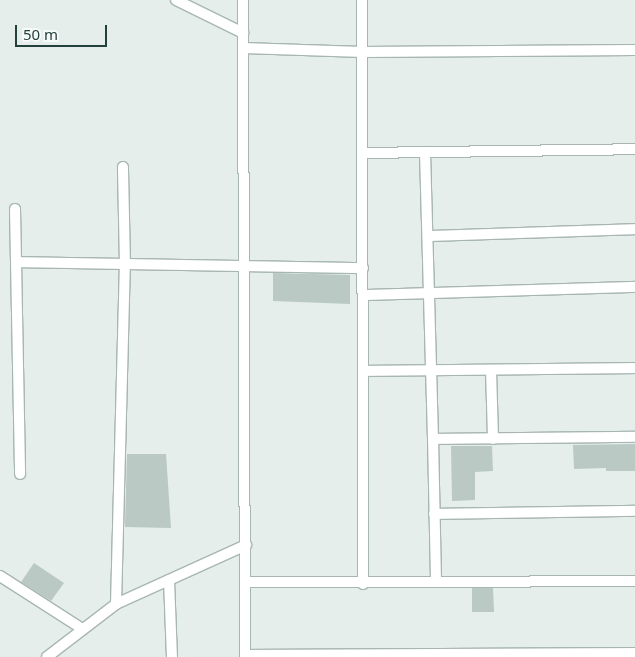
<!DOCTYPE html>
<style>
body{margin:0}
#map{position:relative;width:635px;height:657px;overflow:hidden;background:#e5eeeb;font-family:"Noto Sans",sans-serif}
div>[style]{position:absolute}
.building>*{inset:0;background:#bac9c4}
.roads{filter:drop-shadow(1px 0 #a7b6b3) drop-shadow(-1px 0 #a7b6b3) drop-shadow(0 1px #a7b6b3) drop-shadow(0 -1px #a7b6b3)}
.street>*{height:10px;margin:-5px;padding:0 5px;transform-origin:5px;border-radius:5px;background:#fff}
span{translate:-50% -50%;white-space:nowrap;text-align:center;line-height:1.15;-webkit-text-stroke:4px #f6faf9;paint-order:stroke}
.scale{position:absolute;left:15px;top:25px;width:92px;height:22px;box-sizing:border-box;border:2px solid #24403b;border-top:0;padding-left:6px;font-size:15px;line-height:18px;white-space:nowrap;color:#24403b;-webkit-text-stroke:4px #f6faf9;paint-order:stroke}
</style>
<div id="map">
<div class="building">
<div style="clip-path:polygon(273px 273px,350px 275px,350px 304px,273px 301px)"></div>
<div style="clip-path:polygon(635px 444px,635px 471px,606px 471px,606px 468px,574px 469px,573px 445px)"></div>
<div style="clip-path:polygon(451px 446px,492px 446px,493px 471px,475px 472px,475px 500px,452px 501px)"></div>
<div style="clip-path:polygon(127px 454px,166px 454px,171px 528px,125px 527px)"></div>
<div style="clip-path:polygon(34px 563px,64px 583px,51px 601px,21px 582px)"></div>
<div style="clip-path:polygon(472px 588px,493px 588px,494px 612px,472px 612px)"></div>
</div>
<div class="roads">
<div class="street">
<div style="left:176px;top:0;width:75px;rotate:26.2deg"></div>
<div style="left:243px;top:0;width:657px;rotate:89.83deg"></div>
<div style="left:362px;top:0;width:584px;rotate:89.9deg"></div>
<div style="left:243px;top:48px;width:120px;rotate:1.9deg"></div>
<div style="left:363px;top:52px;width:272px;rotate:-0.4deg"></div>
<div style="left:425px;top:152px;width:287px;rotate:88.4deg"></div>
<div style="left:363px;top:153px;width:272px;rotate:-0.8deg"></div>
<div style="left:15px;top:209px;width:265px;rotate:88.9deg"></div>
<div style="left:428px;top:236px;width:207px;rotate:-1.9deg"></div>
<div style="left:17px;top:262px;width:346px;rotate:1deg"></div>
<div style="left:363px;top:295px;width:272px;rotate:-1.7deg"></div>
<div style="left:491px;top:370px;width:69px;rotate:88.3deg"></div>
<div style="left:363px;top:371px;width:272px;rotate:-0.6deg"></div>
<div style="left:434px;top:514px;width:201px;rotate:-0.9deg"></div>
<div style="left:0;top:576px;width:96px;rotate:32.7deg"></div>
<div style="left:169px;top:580px;width:77px;rotate:87.8deg"></div>
<div style="left:436px;top:580px;width:141px;rotate:-91.2deg"></div>
<div style="left:433px;top:439px;width:202px;rotate:-0.6deg"></div>
<div style="left:247px;top:582px;width:388px;rotate:-0.1deg"></div>
<div style="left:116px;top:604px;width:339px;rotate:-88.5deg"></div>
<div style="left:125px;top:265px;width:98px;rotate:-91.2deg"></div>
<div style="left:245px;top:655px;width:390px;rotate:-0.3deg"></div>
<div style="left:47px;top:657px;width:87px;rotate:-37.5deg"></div>
<div style="left:116px;top:604px;width:143px;rotate:-24.4deg"></div>
</div>
</div>
<div class="scale">50 m</div>
</div>
